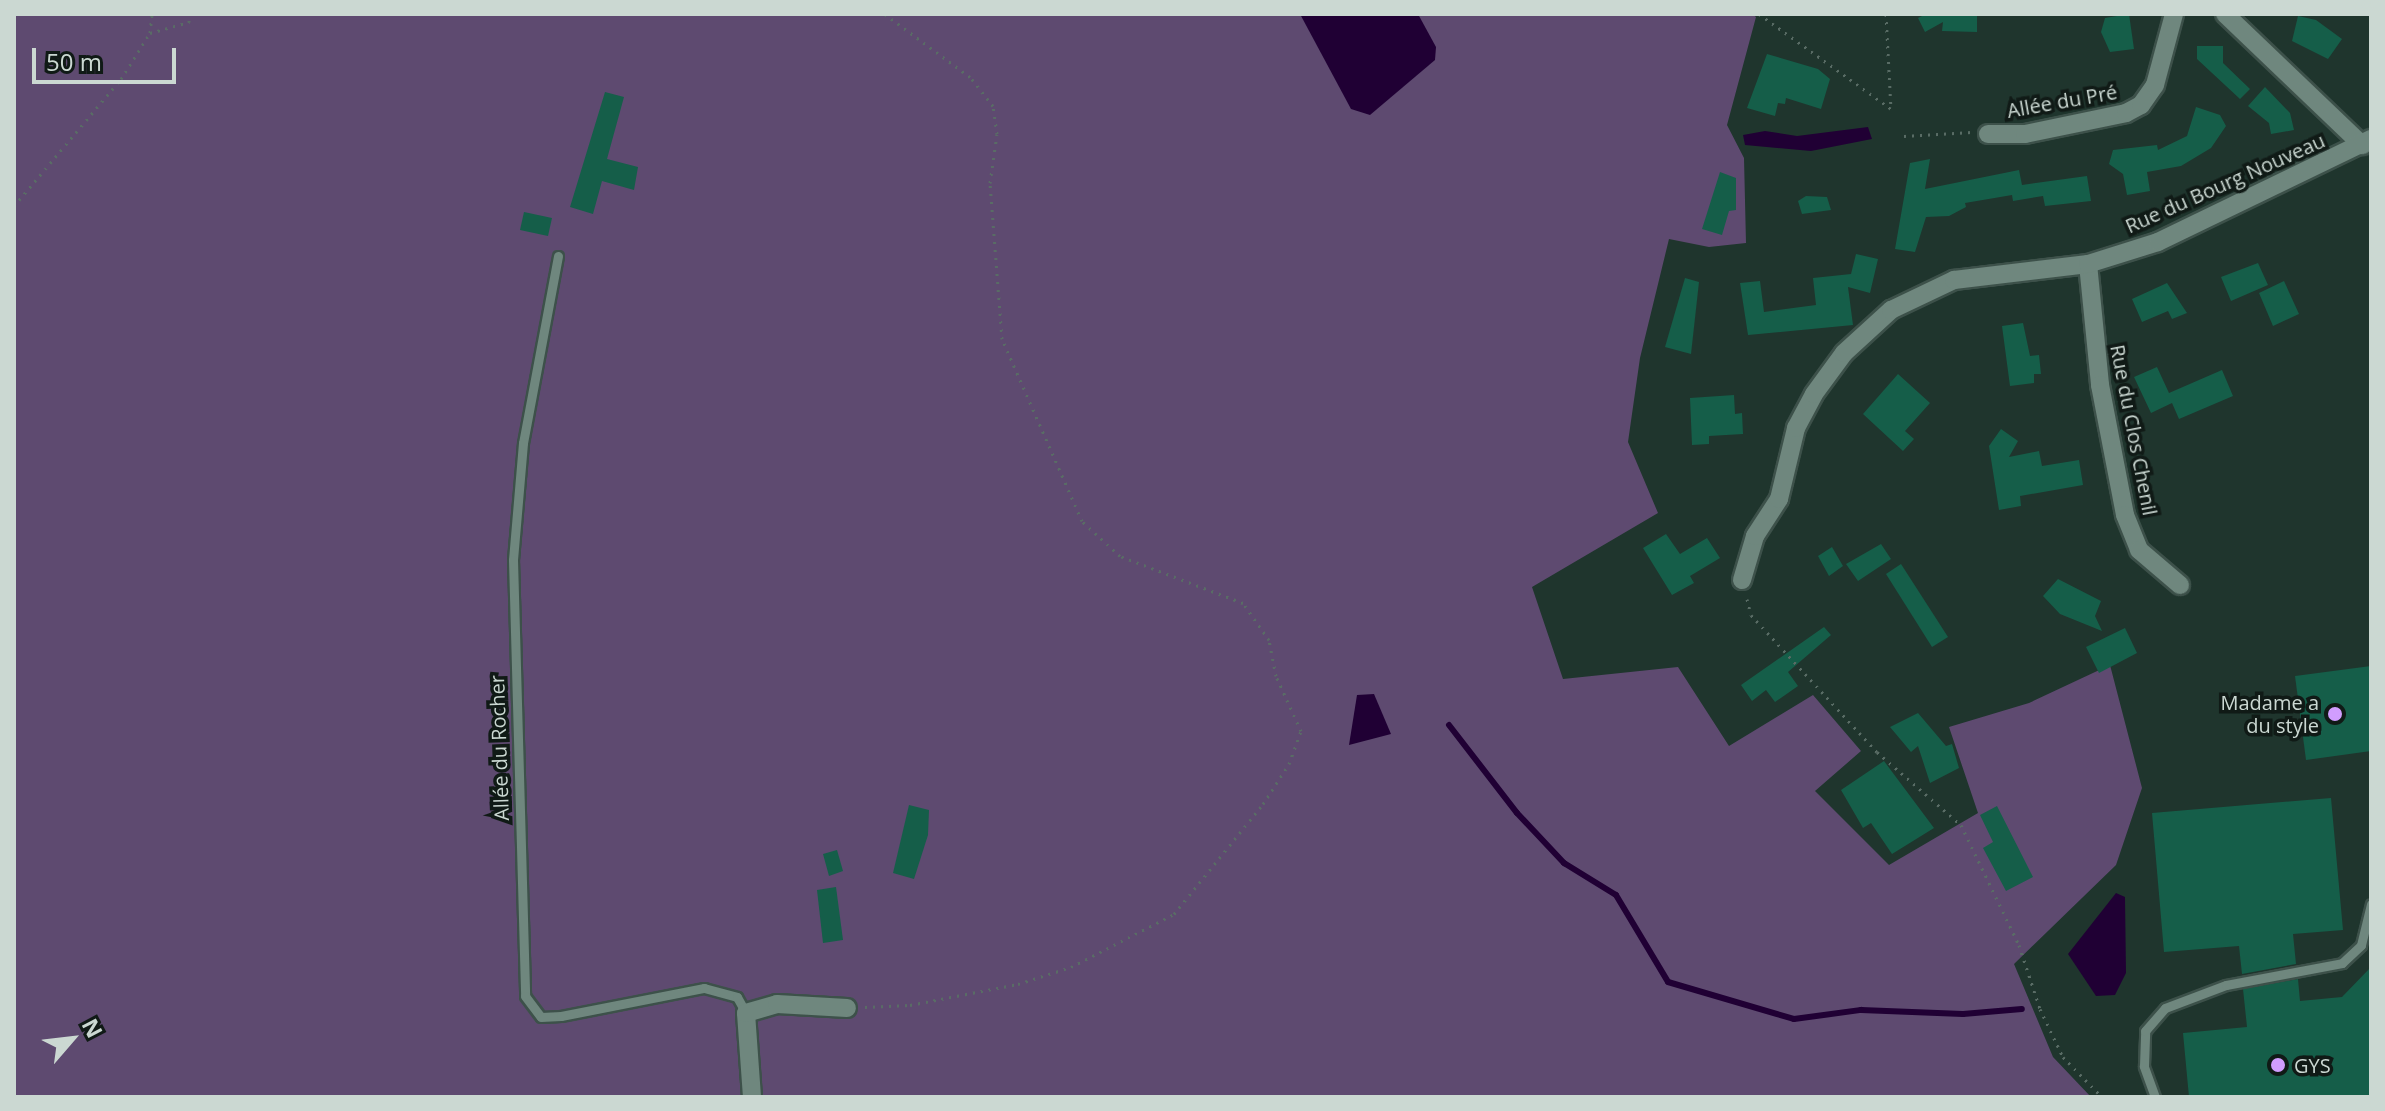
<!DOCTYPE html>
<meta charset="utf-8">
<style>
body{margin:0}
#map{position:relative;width:2385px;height:1111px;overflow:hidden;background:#1f352d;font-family:"Open Sans",sans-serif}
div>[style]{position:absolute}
.green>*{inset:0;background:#5e4a70}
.water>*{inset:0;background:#200034}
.stream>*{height:6px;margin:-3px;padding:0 3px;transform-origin:3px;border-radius:3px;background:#200034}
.building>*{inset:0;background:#155e49}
.path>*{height:3px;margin-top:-1.5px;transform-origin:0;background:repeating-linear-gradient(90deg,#596c65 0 2px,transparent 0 8px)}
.roads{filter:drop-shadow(2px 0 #3d514a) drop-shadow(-2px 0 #3d514a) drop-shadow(0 2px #3d514a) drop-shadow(0 -2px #3d514a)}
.lane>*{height:9px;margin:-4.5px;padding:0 4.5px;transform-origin:4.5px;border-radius:4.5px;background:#6f877e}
.street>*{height:18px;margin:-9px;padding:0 9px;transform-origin:9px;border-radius:9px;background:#6f877e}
.dots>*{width:22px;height:22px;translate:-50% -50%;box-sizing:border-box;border:4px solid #101a16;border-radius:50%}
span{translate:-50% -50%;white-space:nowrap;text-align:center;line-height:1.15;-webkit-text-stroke:7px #101a16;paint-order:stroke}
.street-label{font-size:20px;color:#cbd8d2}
.poi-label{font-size:20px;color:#cbd8d2}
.right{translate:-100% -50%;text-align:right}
.left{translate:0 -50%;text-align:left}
.frame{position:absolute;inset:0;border:16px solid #cbd8d2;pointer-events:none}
.north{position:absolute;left:32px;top:999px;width:80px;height:80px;-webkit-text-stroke:6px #101a16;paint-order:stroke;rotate:62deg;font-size:22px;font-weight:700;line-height:32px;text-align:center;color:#cbd8d2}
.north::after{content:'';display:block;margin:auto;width:28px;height:36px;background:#cbd8d2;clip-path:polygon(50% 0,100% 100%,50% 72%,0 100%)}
.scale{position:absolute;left:32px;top:48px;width:144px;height:36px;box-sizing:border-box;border:4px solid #cbd8d2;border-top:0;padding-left:10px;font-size:24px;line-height:28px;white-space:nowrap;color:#cbd8d2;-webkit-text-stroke:6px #101a16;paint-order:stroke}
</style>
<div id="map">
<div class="green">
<div style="clip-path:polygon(14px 14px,1752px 14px,1756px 17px,1727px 125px,1744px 158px,1746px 243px,1709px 247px,1669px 239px,1640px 358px,1628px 442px,1658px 513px,1532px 587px,1563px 679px,1678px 667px,1729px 746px,1813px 695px,1861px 751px,1815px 791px,1889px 865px,1978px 813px,1949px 727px,2029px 703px,2110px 665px,2142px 788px,2116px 865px,2014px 964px,2053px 1057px,2091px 1097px,14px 1097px)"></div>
</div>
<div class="water">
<div style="clip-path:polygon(1300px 14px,1418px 14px,1436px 47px,1435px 60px,1370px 115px,1351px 109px)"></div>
<div style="clip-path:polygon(1868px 127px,1872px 139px,1811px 151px,1745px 145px,1743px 135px,1765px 131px,1797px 136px)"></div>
<div style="clip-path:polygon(1374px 694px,1391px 734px,1349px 745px,1357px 695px)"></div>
<div style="clip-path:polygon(2116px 893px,2125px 897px,2126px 973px,2115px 995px,2096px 996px,2068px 954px)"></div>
</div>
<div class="stream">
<div style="left:1449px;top:725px;width:111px;rotate:52.3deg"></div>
<div style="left:1517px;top:813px;width:69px;rotate:46.8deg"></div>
<div style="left:1564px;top:863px;width:61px;rotate:31.6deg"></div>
<div style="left:1616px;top:895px;width:101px;rotate:59.1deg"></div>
<div style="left:1668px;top:982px;width:131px;rotate:16.4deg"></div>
<div style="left:1794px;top:1019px;width:68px;rotate:-7.7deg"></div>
<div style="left:1861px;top:1010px;width:102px;rotate:2.2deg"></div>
<div style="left:1963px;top:1014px;width:59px;rotate:-4.8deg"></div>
</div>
<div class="building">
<div style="clip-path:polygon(1926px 14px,1977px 14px,1977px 32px,1942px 31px,1943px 22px,1925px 32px,1918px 18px)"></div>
<div style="clip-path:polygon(2129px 14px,2134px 49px,2110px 52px,2101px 32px,2105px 18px)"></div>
<div style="clip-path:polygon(2298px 16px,2316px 20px,2342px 39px,2328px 59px,2292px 41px)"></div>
<div style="clip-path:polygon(2197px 46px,2223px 46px,2223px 63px,2250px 89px,2240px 99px,2197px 59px)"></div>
<div style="clip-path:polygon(1767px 54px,1818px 69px,1830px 79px,1821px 109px,1786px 98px,1785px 104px,1778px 103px,1775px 116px,1747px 108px)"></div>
<div style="clip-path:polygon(2265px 87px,2290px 113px,2294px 130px,2271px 134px,2269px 123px,2248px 106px)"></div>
<div style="clip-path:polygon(605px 92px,624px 97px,607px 159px,638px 167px,634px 190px,602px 181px,593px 214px,570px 207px)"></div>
<div style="clip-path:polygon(2196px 107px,2220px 115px,2226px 126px,2211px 148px,2181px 166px,2147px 172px,2150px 191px,2127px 195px,2123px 174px,2109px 164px,2113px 150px,2157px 145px,2158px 150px,2187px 136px)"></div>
<div style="clip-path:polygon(1930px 159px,1925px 189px,2019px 170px,2022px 185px,2087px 176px,2091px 201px,2045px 206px,2043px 196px,2013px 201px,2012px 195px,1965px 203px,1966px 207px,1949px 216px,1926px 217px,1915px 252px,1895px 249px,1910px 163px)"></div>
<div style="clip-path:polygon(1720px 172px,1736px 178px,1736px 210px,1729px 211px,1722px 235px,1702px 229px)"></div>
<div style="clip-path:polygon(1806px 196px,1827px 197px,1831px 210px,1802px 214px,1798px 201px)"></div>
<div style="clip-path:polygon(524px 212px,552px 218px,548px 236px,520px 230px)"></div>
<div style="clip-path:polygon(1856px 254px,1878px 259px,1870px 293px,1848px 287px,1853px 325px,1748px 335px,1740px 283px,1760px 281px,1764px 312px,1816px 305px,1813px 278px,1851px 274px)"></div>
<div style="clip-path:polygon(2258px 263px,2268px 285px,2231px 301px,2221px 277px)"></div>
<div style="clip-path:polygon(1685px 278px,1699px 282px,1691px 354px,1665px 347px)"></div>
<div style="clip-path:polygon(2284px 281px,2299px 314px,2273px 326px,2259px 293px)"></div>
<div style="clip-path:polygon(2167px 283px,2187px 313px,2172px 319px,2168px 311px,2142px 322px,2132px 299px)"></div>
<div style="clip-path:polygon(2023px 323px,2030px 356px,2039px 355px,2041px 374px,2034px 374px,2034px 383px,2010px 386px,2002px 326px)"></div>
<div style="clip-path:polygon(2157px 367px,2169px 393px,2222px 370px,2233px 396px,2179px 419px,2172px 403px,2151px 413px,2134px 377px)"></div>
<div style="clip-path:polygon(1898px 374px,1930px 403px,1905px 431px,1914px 439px,1903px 451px,1863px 414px)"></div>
<div style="clip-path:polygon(1734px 395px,1735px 414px,1742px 413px,1743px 434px,1709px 436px,1709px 444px,1692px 445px,1690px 398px)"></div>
<div style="clip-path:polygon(2001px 429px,2018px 441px,2009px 457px,2039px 451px,2042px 466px,2079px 460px,2083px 485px,2020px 496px,2021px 506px,1999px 510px,1989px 446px)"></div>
<div style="clip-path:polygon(1666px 534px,1680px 554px,1707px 538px,1720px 558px,1690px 576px,1694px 583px,1672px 595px,1643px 548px)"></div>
<div style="clip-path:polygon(1881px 544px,1891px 559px,1858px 581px,1846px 564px)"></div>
<div style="clip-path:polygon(1832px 547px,1843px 566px,1829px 576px,1818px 556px)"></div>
<div style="clip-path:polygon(1901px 564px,1948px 637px,1932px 647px,1886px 574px)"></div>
<div style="clip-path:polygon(2058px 579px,2101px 601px,2095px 616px,2102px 631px,2060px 614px,2043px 596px)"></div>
<div style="clip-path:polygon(1824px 627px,1831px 635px,1788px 672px,1798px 686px,1775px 702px,1766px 690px,1752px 701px,1741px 685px)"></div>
<div style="clip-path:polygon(2125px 628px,2137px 653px,2099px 673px,2086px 647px)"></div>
<div style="clip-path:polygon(2371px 666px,2371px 751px,2306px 760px,2295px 676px)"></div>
<div style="clip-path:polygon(1918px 713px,1946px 746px,1952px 744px,1959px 768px,1930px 783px,1918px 746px,1911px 752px,1890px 727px)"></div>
<div style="clip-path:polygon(1884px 761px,1934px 828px,1892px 854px,1871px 823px,1863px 828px,1841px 790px)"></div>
<div style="clip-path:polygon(2331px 798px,2343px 930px,2293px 934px,2296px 964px,2242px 974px,2239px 946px,2164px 952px,2152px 813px)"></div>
<div style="clip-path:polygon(909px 805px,929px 810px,928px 835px,914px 879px,893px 873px)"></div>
<div style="clip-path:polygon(1997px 806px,2033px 877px,2006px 891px,1983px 848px,1993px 842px,1980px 815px)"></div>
<div style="clip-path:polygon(837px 850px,843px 871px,829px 876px,823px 854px)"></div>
<div style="clip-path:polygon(836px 887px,843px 940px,823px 943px,817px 890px)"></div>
<div style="clip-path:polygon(2371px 967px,2371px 1097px,2189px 1097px,2183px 1033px,2247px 1027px,2243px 989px,2298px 979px,2300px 1001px,2342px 997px)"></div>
</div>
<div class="path">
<div style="left:1759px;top:14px;width:163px;rotate:35.7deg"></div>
<div style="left:1886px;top:14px;width:95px;rotate:87deg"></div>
<div style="left:150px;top:33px;width:19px;rotate:-84deg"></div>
<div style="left:1904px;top:136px;width:68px;rotate:-3.4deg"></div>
<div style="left:14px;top:206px;width:166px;rotate:-49.9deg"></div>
<div style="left:121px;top:79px;width:54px;rotate:-57.8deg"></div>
<div style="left:150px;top:33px;width:41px;rotate:-15.8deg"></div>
<div style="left:189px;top:22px;width:8px;rotate:-90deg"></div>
<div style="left:1747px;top:599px;width:16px;rotate:76deg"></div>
<div style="left:1751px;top:615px;width:186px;rotate:47.4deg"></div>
<div style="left:1877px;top:752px;width:111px;rotate:41deg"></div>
<div style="left:1961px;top:825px;width:133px;rotate:64.2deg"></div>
<div style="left:2019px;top:945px;width:67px;rotate:71.8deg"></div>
<div style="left:2040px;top:1009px;width:53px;rotate:64.4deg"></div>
<div style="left:2063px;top:1057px;width:56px;rotate:45.7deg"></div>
<div style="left:865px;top:1007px;width:45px;rotate:-2.5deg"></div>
<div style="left:910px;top:1005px;width:110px;rotate:-11deg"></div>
<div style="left:1018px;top:984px;width:56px;rotate:-17.8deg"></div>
<div style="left:1071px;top:967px;width:116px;rotate:-27.2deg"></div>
<div style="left:1174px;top:914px;width:141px;rotate:-51deg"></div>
<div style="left:1263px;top:804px;width:48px;rotate:-57deg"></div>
<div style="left:1289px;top:764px;width:35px;rotate:-70deg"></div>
<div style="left:1301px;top:731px;width:60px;rotate:-114.4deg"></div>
<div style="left:1276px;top:676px;width:37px;rotate:-101deg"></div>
<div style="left:1269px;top:640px;width:45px;rotate:-125.1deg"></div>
<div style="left:1243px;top:603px;width:132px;rotate:-159.1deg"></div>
<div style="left:1120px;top:556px;width:52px;rotate:-137.4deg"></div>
<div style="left:1082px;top:521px;width:199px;rotate:-113.7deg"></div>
<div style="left:1002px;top:339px;width:156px;rotate:-94.4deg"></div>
<div style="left:990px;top:183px;width:49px;rotate:-81.9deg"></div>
<div style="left:997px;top:134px;width:28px;rotate:-98deg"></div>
<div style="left:993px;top:106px;width:37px;rotate:-128deg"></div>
<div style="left:970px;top:77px;width:106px;rotate:-143.5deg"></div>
</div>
<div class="roads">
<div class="lane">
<div style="left:558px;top:256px;width:190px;rotate:100.6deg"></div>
<div style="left:523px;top:443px;width:117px;rotate:94.9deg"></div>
<div style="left:513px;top:560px;width:436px;rotate:88.4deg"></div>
<div style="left:525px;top:996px;width:26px;rotate:53deg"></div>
<div style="left:541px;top:1017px;width:20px;rotate:-3deg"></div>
<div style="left:561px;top:1016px;width:146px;rotate:-11.1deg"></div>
<div style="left:704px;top:988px;width:34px;rotate:15deg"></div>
<div style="left:737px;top:997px;width:18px;rotate:61deg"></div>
<div style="left:2155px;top:1097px;width:33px;rotate:-110deg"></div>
<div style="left:2144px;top:1066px;width:35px;rotate:-88deg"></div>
<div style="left:2145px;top:1031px;width:30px;rotate:-49deg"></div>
<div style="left:2165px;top:1008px;width:65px;rotate:-20.7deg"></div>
<div style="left:2226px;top:985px;width:118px;rotate:-10.7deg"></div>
<div style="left:2342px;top:963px;width:26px;rotate:-43deg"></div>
<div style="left:2361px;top:945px;width:42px;rotate:-76.3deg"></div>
</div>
<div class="street">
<div style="left:2225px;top:14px;width:190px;rotate:43.7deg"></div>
<div style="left:1988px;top:134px;width:37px"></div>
<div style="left:2025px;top:134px;width:103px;rotate:-11.7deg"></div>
<div style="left:2126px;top:113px;width:17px;rotate:-28deg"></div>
<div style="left:2141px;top:105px;width:24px;rotate:-55deg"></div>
<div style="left:2155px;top:85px;width:73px;rotate:-75deg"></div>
<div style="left:2088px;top:264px;width:122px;rotate:84.3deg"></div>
<div style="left:2100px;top:385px;width:132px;rotate:79.1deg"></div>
<div style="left:2125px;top:515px;width:38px;rotate:68deg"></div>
<div style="left:2139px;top:550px;width:54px;rotate:40.5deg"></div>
<div style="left:1742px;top:580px;width:46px;rotate:-73.5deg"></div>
<div style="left:1755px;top:536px;width:44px;rotate:-57deg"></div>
<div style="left:1779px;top:499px;width:73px;rotate:-76.5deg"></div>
<div style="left:1796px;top:428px;width:38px;rotate:-62deg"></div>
<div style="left:1814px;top:394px;width:51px;rotate:-53.8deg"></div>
<div style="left:1844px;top:353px;width:64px;rotate:-42.5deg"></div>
<div style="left:1891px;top:310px;width:70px;rotate:-25.5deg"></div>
<div style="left:1954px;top:280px;width:135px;rotate:-6.8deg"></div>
<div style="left:2088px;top:264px;width:73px;rotate:-17.4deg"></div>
<div style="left:2158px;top:242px;width:237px;rotate:-25.8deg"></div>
<div style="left:752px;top:1097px;width:84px;rotate:-94.1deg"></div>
<div style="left:746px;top:1013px;width:32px;rotate:-16deg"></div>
<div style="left:777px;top:1004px;width:70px;rotate:3.3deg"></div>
</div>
</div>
<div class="dots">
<div style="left:2335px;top:714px;background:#d19dfe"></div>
<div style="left:2278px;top:1065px;background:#d19dfe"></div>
</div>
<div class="street-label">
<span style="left:2062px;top:101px;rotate:-10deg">Allée du Pré</span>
<span style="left:2225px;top:183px;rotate:-24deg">Rue du Bourg Nouveau</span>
<span style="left:2134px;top:430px;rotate:79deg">Rue du Clos Chenil</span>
<span style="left:499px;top:748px;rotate:-92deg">Allée du Rocher</span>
</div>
<div class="poi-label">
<span class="right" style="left:2319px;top:714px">Madame a<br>du style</span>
<span class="left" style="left:2294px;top:1065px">GYS</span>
</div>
<div class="frame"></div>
<div class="north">N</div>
<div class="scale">50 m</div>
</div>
